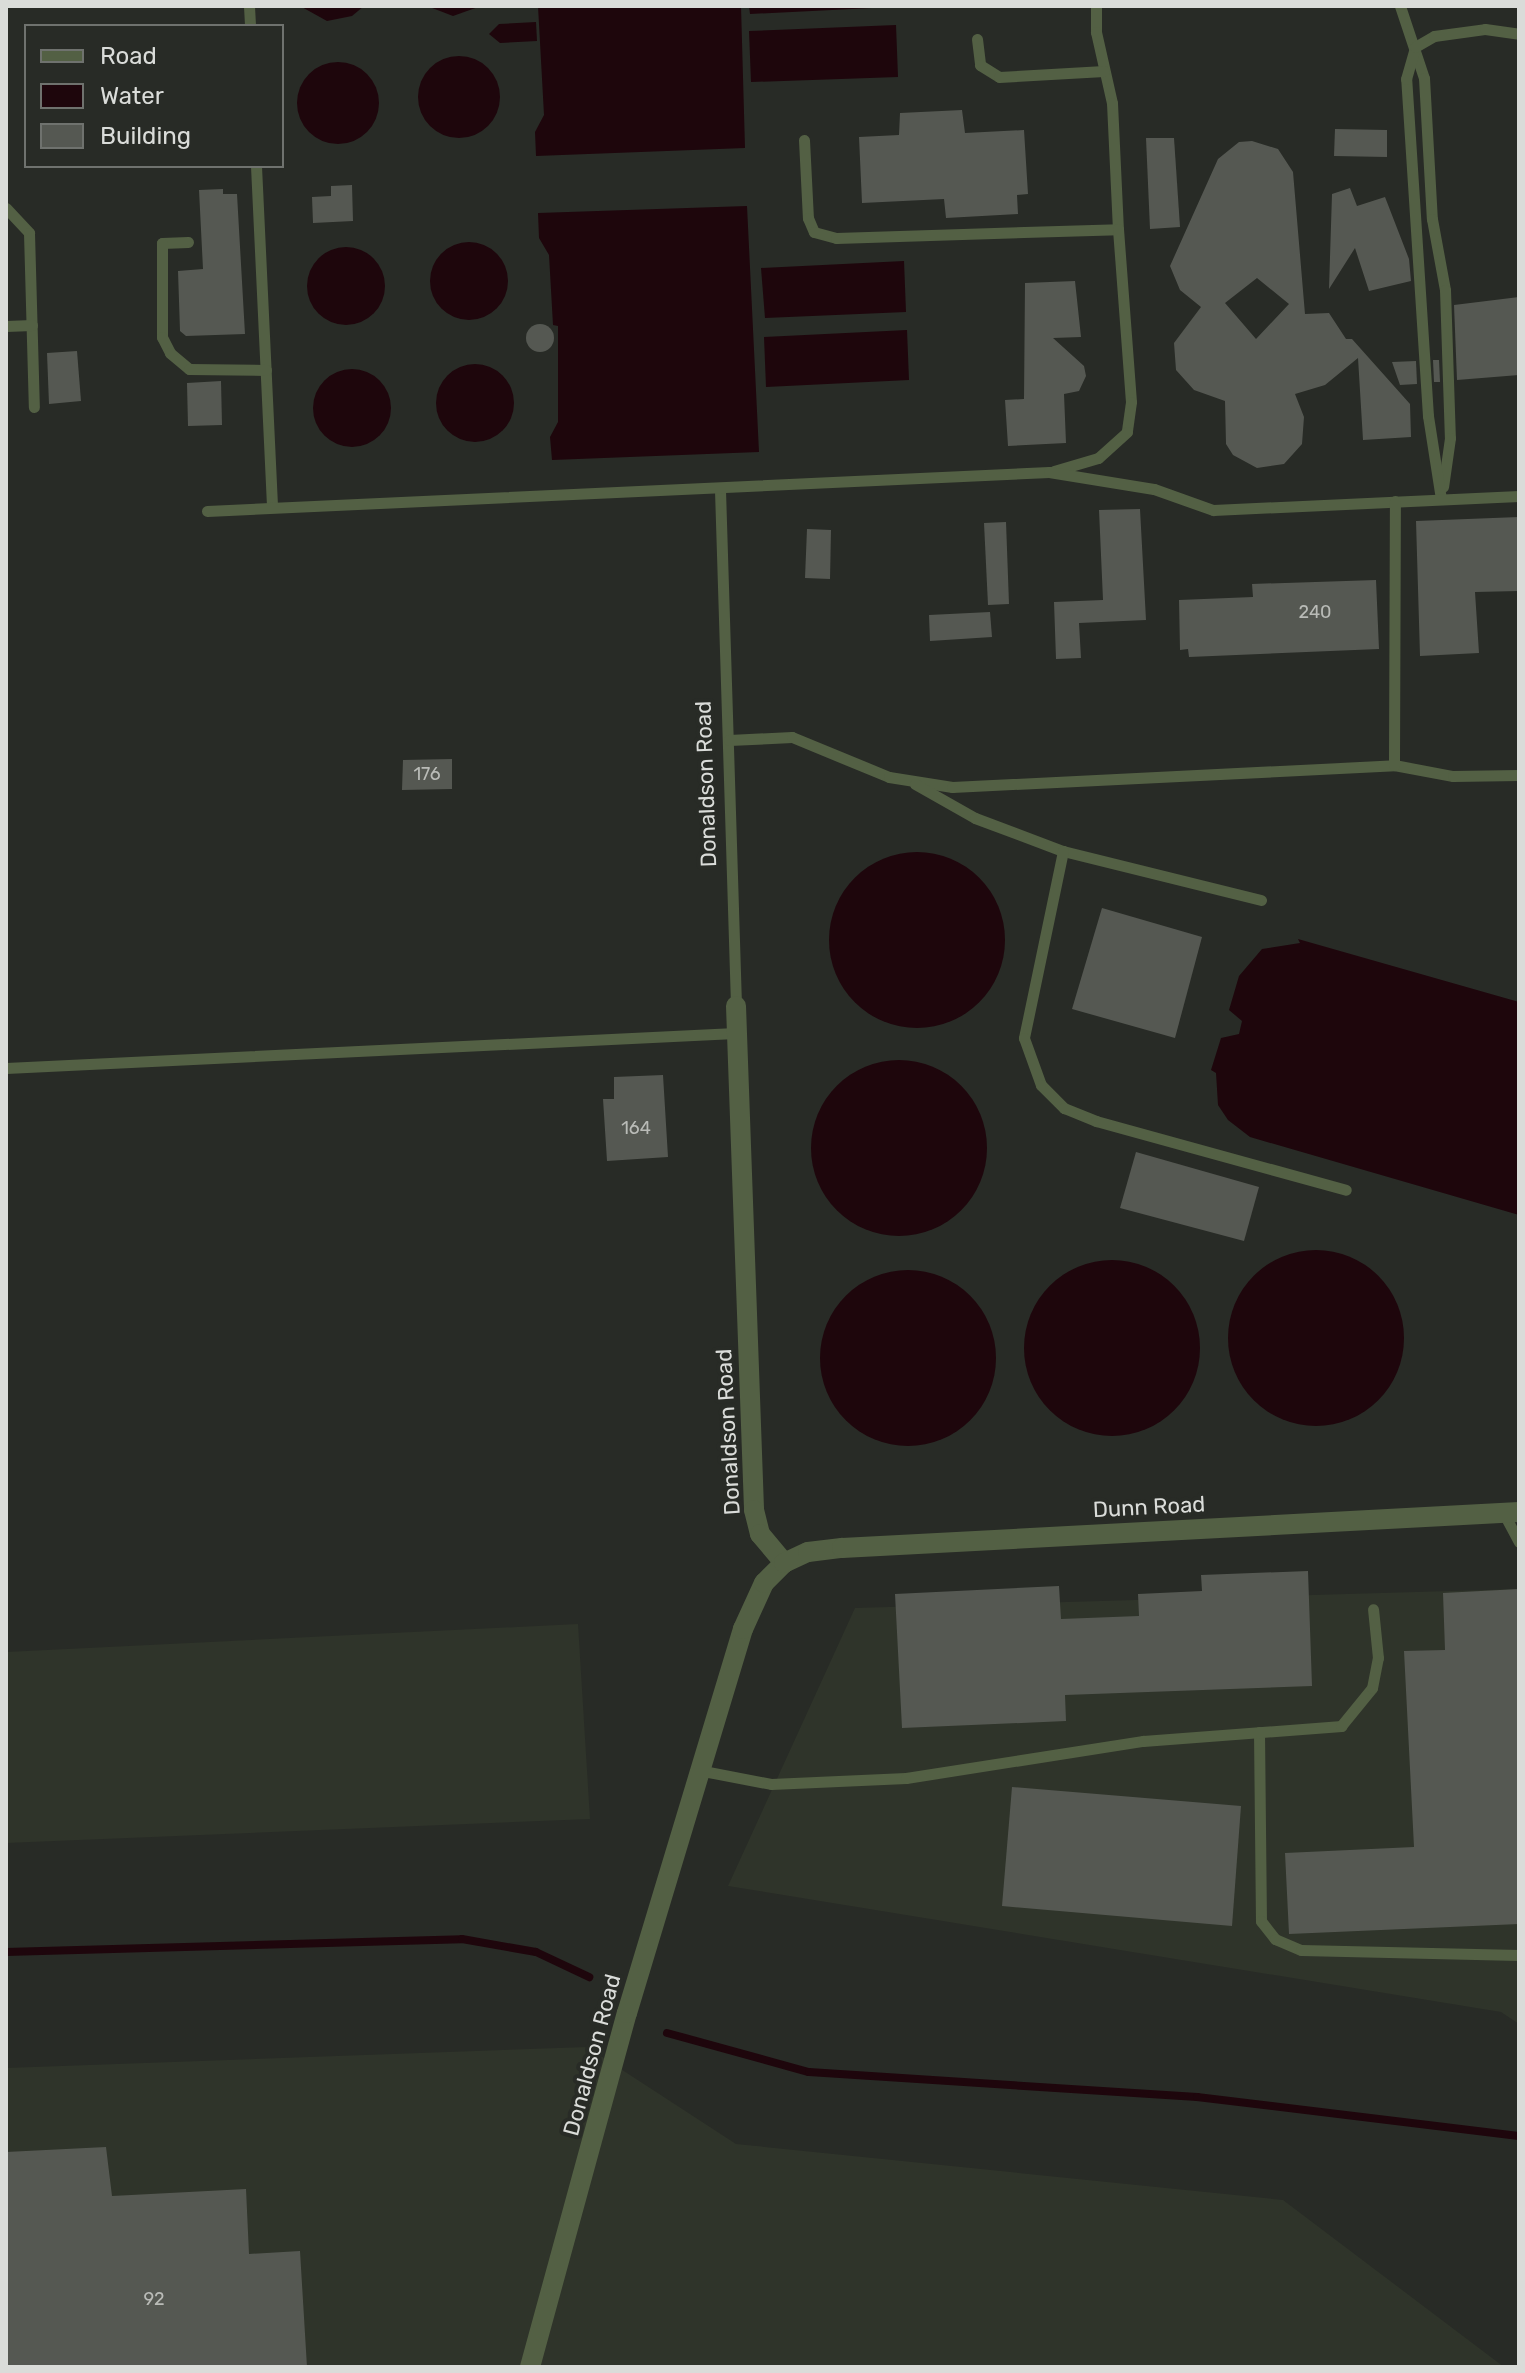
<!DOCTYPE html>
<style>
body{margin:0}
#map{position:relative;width:1525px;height:2373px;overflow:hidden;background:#282b26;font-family:Rubik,sans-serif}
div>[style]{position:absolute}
.built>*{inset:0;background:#2f342a}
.water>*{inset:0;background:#1e060c}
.round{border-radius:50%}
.stream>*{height:8px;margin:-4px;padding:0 4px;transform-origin:4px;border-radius:4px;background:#1e060c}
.building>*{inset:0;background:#555852}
.lane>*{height:11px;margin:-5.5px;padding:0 5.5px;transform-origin:5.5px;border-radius:5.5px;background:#536044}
.street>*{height:20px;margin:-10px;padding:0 10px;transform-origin:10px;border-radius:10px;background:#536044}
span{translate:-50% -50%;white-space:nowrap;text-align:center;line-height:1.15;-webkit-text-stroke:8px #282b26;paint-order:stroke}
.number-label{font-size:18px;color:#b9bbb7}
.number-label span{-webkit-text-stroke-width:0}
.street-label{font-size:22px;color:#dadcd9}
.frame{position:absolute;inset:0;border:8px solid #dadcd9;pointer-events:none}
.legend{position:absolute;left:24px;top:24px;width:260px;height:144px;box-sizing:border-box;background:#282b26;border:2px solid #6f726e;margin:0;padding:10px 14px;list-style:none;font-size:24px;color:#dadcd9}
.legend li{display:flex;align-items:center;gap:16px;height:40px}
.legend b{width:40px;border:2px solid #6f726e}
</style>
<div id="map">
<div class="built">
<div style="clip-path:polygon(1519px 1589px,1519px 2024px,1501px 2012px,728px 1886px,855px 1608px)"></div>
<div style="clip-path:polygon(578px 1624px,590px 1819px,6px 1843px,6px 1652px)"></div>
<div style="clip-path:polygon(587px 2047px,736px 2144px,1283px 2200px,1504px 2367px,6px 2367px,6px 2068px)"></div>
</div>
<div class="water">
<div style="clip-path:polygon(300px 6px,364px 6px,352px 16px,327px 21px)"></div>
<div style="clip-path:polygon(427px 6px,481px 6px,453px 16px)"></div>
<div style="clip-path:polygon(538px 6px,741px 6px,745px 148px,536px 156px,535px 132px,544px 115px)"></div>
<div style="clip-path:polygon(749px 6px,892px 6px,892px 7px,750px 14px)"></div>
<div style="clip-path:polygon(536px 22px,537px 41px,500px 43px,489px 34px,499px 24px)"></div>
<div style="clip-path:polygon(896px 25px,898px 77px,751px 82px,749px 31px)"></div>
<div class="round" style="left:418px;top:56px;width:82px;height:82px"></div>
<div class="round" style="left:297px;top:62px;width:82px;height:82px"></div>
<div style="clip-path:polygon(747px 206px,759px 452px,552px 460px,550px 437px,558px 422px,558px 326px,553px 325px,549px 255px,539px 238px,538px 213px)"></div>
<div class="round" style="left:430px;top:242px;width:78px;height:78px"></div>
<div class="round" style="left:307px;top:247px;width:78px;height:78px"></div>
<div style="clip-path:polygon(904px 261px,906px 312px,765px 318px,761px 268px)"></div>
<div style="clip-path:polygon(907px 330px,909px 380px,766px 387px,764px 337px)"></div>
<div class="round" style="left:436px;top:364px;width:78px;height:78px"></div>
<div class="round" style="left:313px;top:369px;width:78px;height:78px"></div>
<div class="round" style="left:829px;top:852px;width:176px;height:176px"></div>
<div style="clip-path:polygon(1298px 939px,1519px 1002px,1519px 1215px,1250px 1137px,1228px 1120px,1218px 1105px,1216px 1073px,1211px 1070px,1221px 1038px,1239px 1034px,1242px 1021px,1229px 1010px,1239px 976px,1262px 949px,1300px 943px)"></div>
<div class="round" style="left:811px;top:1060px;width:176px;height:176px"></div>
<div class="round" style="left:1228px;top:1250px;width:176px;height:176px"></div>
<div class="round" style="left:1024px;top:1260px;width:176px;height:176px"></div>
<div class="round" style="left:820px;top:1270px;width:176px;height:176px"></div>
</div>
<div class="stream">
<div style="left:6px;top:1952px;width:456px;rotate:-1.6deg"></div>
<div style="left:462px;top:1939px;width:75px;rotate:10deg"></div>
<div style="left:536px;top:1952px;width:59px;rotate:25.3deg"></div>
<div style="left:667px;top:2033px;width:147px;rotate:15.4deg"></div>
<div style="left:809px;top:2072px;width:389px;rotate:3.7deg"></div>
<div style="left:1197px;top:2097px;width:324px;rotate:6.9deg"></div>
</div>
<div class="building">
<div style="clip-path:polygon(962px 110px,965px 133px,1024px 130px,1028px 194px,1017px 195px,1018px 214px,946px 218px,944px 199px,862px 203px,859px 137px,899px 135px,900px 113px)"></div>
<div style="clip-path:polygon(1335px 129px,1387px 130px,1387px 157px,1334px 156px)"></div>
<div style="clip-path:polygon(1146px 138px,1174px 138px,1180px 227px,1150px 229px)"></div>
<div style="clip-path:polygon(evenodd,1252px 141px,1278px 149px,1293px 172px,1305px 314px,1329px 313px,1346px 339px,1352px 339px,1410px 404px,1411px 437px,1363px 440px,1358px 358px,1325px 385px,1295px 394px,1304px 417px,1302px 444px,1284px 464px,1257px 468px,1233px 455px,1226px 444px,1225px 401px,1194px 390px,1176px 370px,1174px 343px,1201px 307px,1180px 290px,1170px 266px,1218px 159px,1239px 142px,1252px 141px,1257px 278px,1289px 304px,1256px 339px,1225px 303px,1257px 278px)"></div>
<div style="clip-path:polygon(352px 185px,353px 221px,313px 223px,312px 197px,331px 196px,331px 186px)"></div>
<div style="clip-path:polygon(1350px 188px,1357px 206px,1385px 197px,1409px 259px,1411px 281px,1369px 291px,1355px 248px,1329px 289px,1332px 194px)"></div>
<div style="clip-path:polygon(223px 189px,223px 194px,237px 194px,245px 334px,186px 336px,180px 331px,178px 271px,203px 269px,199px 190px)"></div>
<div style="clip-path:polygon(1075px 281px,1081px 337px,1053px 338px,1084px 366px,1086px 376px,1079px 391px,1064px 394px,1066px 443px,1008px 446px,1005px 400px,1024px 399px,1025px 283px)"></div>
<div style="clip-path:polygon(1519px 297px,1519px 375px,1457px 380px,1454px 305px)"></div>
<div class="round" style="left:526px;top:324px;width:28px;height:28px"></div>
<div style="clip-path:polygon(77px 351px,81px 401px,49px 404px,47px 353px)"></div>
<div style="clip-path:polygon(1433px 360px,1439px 360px,1440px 382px,1434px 382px)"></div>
<div style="clip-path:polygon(1416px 361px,1417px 384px,1400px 385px,1392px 362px)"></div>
<div style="clip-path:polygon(221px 381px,222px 425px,188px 426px,187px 383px)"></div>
<div style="clip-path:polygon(1140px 509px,1146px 620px,1079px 623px,1081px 658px,1056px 659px,1054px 602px,1103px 600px,1099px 510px)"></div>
<div style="clip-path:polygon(1519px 517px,1519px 591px,1475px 592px,1479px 653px,1420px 656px,1416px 521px)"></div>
<div style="clip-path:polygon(1006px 522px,1009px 604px,988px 605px,984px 523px)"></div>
<div style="clip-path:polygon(807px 529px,831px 530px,830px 579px,805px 578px)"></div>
<div style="clip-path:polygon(1376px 580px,1379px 649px,1189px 657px,1188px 649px,1180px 650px,1179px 600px,1253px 597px,1252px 584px)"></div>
<div style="clip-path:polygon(990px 612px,992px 637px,930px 641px,929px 615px)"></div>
<div style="clip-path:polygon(452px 759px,452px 789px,402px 790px,403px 760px)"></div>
<div style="clip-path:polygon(1102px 908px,1202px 937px,1175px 1038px,1072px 1009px)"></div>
<div style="clip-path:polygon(663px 1075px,668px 1157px,607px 1161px,603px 1099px,614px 1099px,614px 1077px)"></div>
<div style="clip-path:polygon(1136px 1152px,1259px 1187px,1244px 1241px,1120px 1208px)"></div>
<div style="clip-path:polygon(1308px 1571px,1312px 1686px,1065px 1695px,1066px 1721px,902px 1728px,895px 1594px,1059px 1586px,1061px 1619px,1139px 1616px,1138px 1594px,1202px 1591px,1201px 1575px)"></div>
<div style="clip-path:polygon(1519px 1589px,1519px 1924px,1289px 1934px,1285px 1853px,1414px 1847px,1404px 1651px,1445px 1650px,1443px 1593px)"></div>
<div style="clip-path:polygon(1012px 1787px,1241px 1806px,1232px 1926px,1002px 1906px)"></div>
<div style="clip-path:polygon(106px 2147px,112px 2196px,246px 2189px,249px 2254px,300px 2251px,307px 2367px,6px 2367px,6px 2152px)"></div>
</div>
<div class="lane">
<div style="left:249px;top:6px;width:20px;rotate:87deg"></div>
<div style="left:1096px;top:6px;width:26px;rotate:90deg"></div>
<div style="left:1096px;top:32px;width:73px;rotate:77.3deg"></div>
<div style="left:1112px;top:103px;width:126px;rotate:87.3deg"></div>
<div style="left:1400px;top:6px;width:76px;rotate:71.6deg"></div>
<div style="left:1424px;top:78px;width:141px;rotate:86.8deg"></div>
<div style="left:1432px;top:219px;width:72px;rotate:79.6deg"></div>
<div style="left:1445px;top:290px;width:148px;rotate:88.1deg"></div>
<div style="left:1450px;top:438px;width:49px;rotate:98.1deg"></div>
<div style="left:977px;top:39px;width:26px;rotate:83deg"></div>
<div style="left:980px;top:65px;width:22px;rotate:32deg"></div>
<div style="left:999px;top:77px;width:105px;rotate:-3.3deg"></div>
<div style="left:804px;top:140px;width:78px;rotate:87.1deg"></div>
<div style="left:808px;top:218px;width:15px;rotate:67deg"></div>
<div style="left:814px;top:232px;width:23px;rotate:15deg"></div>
<div style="left:836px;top:238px;width:282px;rotate:-1.8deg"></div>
<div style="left:1118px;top:229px;width:173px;rotate:85.7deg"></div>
<div style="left:1131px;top:402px;width:30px;rotate:98deg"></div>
<div style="left:1127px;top:432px;width:39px;rotate:138deg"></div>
<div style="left:1098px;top:458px;width:46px;rotate:163.5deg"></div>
<div style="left:256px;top:166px;width:341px;rotate:87.3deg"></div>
<div style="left:6px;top:208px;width:34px;rotate:47deg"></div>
<div style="left:29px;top:233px;width:174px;rotate:88.4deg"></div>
<div style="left:188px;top:242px;width:26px;rotate:178deg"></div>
<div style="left:162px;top:243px;width:94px;rotate:90deg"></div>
<div style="left:162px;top:337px;width:18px;rotate:63deg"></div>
<div style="left:170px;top:353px;width:25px;rotate:40deg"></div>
<div style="left:189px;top:369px;width:77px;rotate:0.7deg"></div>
<div style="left:6px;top:326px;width:26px;rotate:-2deg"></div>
<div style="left:720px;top:490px;width:516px;rotate:88.22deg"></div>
<div style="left:1441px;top:499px;width:84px;rotate:-98.9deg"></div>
<div style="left:1428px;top:416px;width:338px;rotate:-93.7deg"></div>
<div style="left:1406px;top:79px;width:33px;rotate:-74deg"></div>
<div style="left:1415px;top:47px;width:22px;rotate:-30deg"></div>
<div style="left:1434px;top:36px;width:51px;rotate:-7.8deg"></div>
<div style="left:1485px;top:29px;width:34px;rotate:8deg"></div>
<div style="left:207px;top:511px;width:843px;rotate:-2.65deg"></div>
<div style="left:1049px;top:472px;width:106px;rotate:9.2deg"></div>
<div style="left:1154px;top:489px;width:63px;rotate:19.6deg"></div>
<div style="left:1213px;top:510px;width:306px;rotate:-2.6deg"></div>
<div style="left:729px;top:740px;width:63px;rotate:-2.7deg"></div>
<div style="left:792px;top:737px;width:105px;rotate:22.4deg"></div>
<div style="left:889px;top:777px;width:64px;rotate:9deg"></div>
<div style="left:952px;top:787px;width:443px;rotate:-2.8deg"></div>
<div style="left:1394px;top:765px;width:60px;rotate:10.6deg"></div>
<div style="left:1453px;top:776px;width:66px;rotate:-0.9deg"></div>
<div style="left:1394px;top:765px;width:264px;rotate:-89.8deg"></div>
<div style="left:915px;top:784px;width:69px;rotate:29.5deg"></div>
<div style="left:975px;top:818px;width:94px;rotate:20.6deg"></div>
<div style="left:1063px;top:851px;width:204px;rotate:13.9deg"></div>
<div style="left:1063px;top:851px;width:191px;rotate:101.8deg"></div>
<div style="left:1024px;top:1038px;width:50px;rotate:70.1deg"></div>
<div style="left:1041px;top:1085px;width:33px;rotate:45deg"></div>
<div style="left:1064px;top:1108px;width:35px;rotate:22deg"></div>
<div style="left:1096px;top:1121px;width:259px;rotate:15.4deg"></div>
<div style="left:6px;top:1068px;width:730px;rotate:-2.75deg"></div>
<div style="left:1503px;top:1512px;width:34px;rotate:62deg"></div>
<div style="left:1259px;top:1732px;width:189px;rotate:89.4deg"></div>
<div style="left:1261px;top:1921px;width:23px;rotate:52deg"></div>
<div style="left:1275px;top:1939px;width:28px;rotate:23deg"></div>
<div style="left:1301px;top:1950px;width:218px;rotate:1.3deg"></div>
<div style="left:703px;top:1771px;width:69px;rotate:10.8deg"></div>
<div style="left:771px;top:1784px;width:135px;rotate:-2.5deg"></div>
<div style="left:906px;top:1778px;width:240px;rotate:-8.9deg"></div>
<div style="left:1143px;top:1741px;width:199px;rotate:-4.3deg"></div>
<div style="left:1341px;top:1726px;width:49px;rotate:-50.8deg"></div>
<div style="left:1372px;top:1688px;width:31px;rotate:-79deg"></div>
<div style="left:1378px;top:1658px;width:49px;rotate:-95.8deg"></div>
</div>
<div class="street">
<div style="left:736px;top:1006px;width:504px;rotate:87.95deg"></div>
<div style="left:754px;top:1510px;width:25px;rotate:76deg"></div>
<div style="left:760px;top:1534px;width:38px;rotate:50deg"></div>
<div style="left:530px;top:2367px;width:367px;rotate:-74.7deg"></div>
<div style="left:627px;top:2013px;width:401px;rotate:-73.2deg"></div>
<div style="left:743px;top:1629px;width:51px;rotate:-65.5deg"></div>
<div style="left:764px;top:1583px;width:28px;rotate:-45deg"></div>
<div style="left:784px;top:1563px;width:26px;rotate:-25deg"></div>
<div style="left:808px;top:1552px;width:34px;rotate:-7deg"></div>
<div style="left:842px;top:1548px;width:678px;rotate:-3.04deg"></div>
</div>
<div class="number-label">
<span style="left:1315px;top:612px">240</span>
<span style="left:427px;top:774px">176</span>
<span style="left:636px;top:1128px">164</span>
<span style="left:154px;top:2299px">92</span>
</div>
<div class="street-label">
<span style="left:706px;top:784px;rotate:-92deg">Donaldson Road</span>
<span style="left:728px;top:1432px;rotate:-93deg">Donaldson Road</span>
<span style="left:1149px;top:1507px;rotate:-3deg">Dunn Road</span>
<span style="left:592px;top:2055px;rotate:-75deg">Donaldson Road</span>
</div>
<div class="frame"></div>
<ul class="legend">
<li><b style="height:10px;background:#536044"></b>Road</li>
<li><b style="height:22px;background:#1e060c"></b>Water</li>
<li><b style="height:22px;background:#555852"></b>Building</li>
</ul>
</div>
